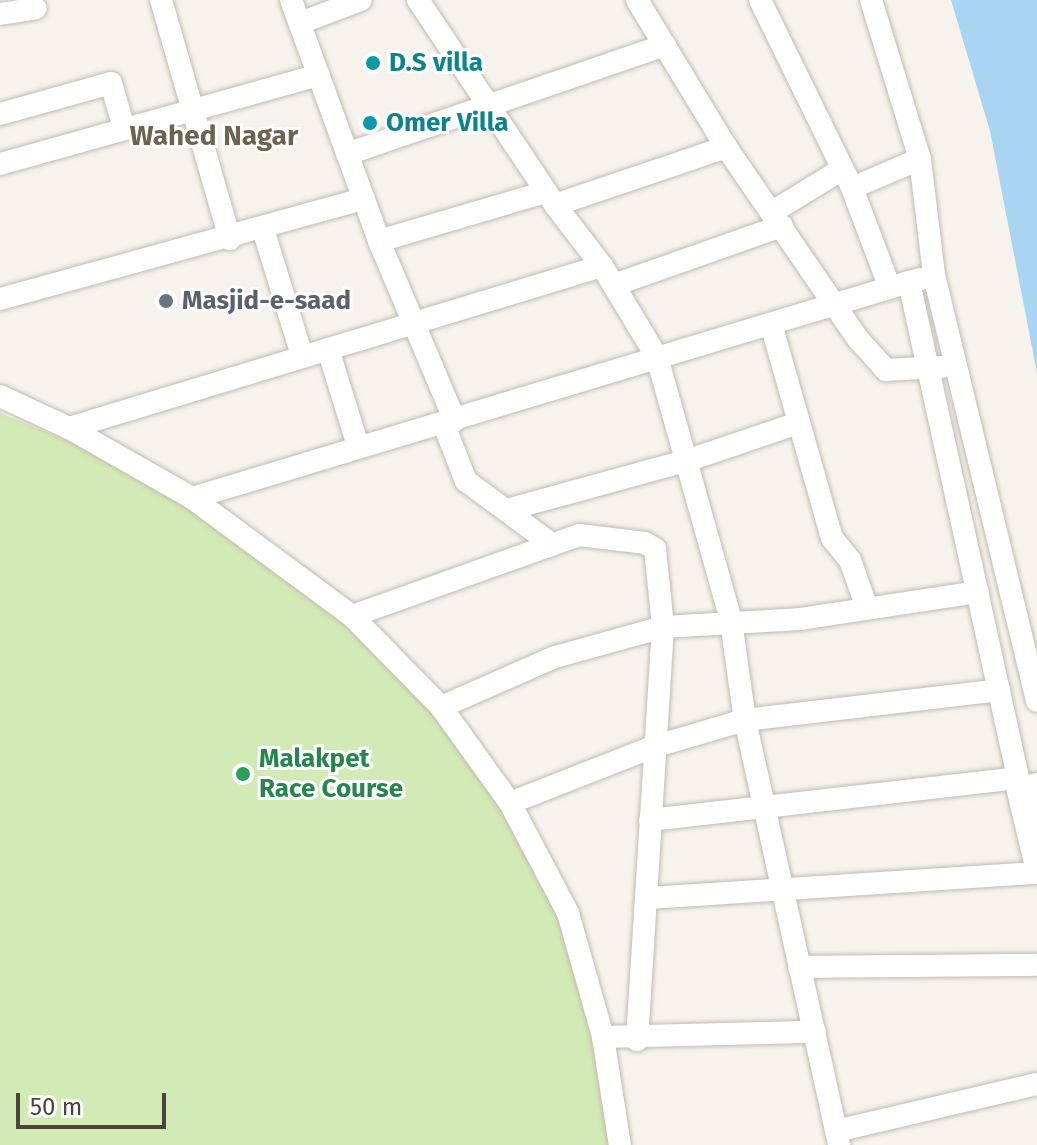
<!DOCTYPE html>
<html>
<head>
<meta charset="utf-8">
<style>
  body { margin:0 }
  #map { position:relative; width:1037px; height:1145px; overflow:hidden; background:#f6f3ec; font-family:"Fira Sans",sans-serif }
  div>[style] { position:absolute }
  .green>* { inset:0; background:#d2eab5 }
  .water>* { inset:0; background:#a9d4f2 }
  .roads { filter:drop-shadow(0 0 2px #c2bbae) drop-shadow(0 0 2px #c2bbae) }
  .minor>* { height:22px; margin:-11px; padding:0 11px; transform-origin:11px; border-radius:11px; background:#fff }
  .tertiary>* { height:28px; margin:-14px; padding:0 14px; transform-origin:14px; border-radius:14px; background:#fff }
  .dots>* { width:22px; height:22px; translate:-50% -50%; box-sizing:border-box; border:4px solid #fff; border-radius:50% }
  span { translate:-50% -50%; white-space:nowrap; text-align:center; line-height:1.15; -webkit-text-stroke:6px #fff; paint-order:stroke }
  .culture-label { font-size:26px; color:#0d838f; font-weight:700 }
  .left { translate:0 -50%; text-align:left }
  .worship-label { font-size:26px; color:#5b616d; font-weight:700 }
  .leisure-label { font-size:26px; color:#27864d; font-weight:700 }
  .neighbourhood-label { font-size:28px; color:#6e6250; font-weight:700 }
  .scale { position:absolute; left:16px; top:1093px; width:150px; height:36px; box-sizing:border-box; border:4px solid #4b4439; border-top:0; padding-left:10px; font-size:24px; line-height:28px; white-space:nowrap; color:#4b4439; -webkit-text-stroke:6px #fff; paint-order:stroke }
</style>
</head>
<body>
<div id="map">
  <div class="green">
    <div style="clip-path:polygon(0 413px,78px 445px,192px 506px,345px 623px,464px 740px,572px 939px,612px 1145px,0 1145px)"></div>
  </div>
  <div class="water">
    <div style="clip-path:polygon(951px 0,1037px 0,1037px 373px,990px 131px)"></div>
  </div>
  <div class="roads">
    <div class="minor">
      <div style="left:161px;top:0;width:249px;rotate:73.9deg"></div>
      <div style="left:291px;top:0;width:257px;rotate:69.9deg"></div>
      <div style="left:379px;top:241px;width:195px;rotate:67.1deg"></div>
      <div style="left:418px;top:0;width:247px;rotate:56.2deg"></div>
      <div style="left:555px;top:205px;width:77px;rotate:52.4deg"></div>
      <div style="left:602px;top:266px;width:106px;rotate:58.9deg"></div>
      <div style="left:657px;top:357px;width:274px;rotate:74.3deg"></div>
      <div style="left:731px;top:621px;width:100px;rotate:82deg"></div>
      <div style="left:745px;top:720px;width:435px;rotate:77.5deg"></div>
      <div style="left:637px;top:0;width:172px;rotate:58.8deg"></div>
      <div style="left:726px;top:147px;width:233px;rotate:55.5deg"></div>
      <div style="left:858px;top:339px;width:42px;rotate:47.9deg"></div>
      <div style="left:886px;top:370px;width:56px;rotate:-3.1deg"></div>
      <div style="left:760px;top:0;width:209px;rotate:63.9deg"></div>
      <div style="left:852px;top:188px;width:107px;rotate:69.2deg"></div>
      <div style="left:871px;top:0;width:166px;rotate:72.9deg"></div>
      <div style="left:920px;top:159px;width:117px;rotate:83.1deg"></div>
      <div style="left:934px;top:275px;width:438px;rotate:76.4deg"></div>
      <div style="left:0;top:14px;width:36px;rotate:-9deg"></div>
      <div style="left:300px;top:23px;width:65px;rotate:-20.7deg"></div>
      <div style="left:0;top:114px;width:115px;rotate:-15.6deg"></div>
      <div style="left:111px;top:83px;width:47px;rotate:73.9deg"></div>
      <div style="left:347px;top:154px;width:336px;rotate:-18.9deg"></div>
      <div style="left:0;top:164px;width:331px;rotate:-15.6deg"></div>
      <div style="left:852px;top:188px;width:74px;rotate:-23.1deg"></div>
      <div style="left:555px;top:205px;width:181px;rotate:-18.7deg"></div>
      <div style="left:774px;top:211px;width:79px;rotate:-31.5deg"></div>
      <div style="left:263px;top:229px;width:133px;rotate:72.9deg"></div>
      <div style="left:379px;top:241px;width:174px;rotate:-16.4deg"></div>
      <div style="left:921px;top:279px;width:12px;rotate:166deg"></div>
      <div style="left:909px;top:282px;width:521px;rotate:77.59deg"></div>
      <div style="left:614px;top:285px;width:178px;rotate:-19.4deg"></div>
      <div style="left:0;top:299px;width:377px;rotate:-15.4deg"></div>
      <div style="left:771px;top:324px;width:223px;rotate:74.1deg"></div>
      <div style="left:832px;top:538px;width:28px;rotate:51deg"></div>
      <div style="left:850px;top:560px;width:51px;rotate:70.5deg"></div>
      <div style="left:328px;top:349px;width:102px;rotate:72.8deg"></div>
      <div style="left:0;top:396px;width:76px;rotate:24.9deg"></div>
      <div style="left:69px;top:428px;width:142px;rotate:29.6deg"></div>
      <div style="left:192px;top:498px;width:199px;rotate:36.4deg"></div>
      <div style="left:352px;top:616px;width:127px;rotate:45.6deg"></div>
      <div style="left:441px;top:707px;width:118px;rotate:54.3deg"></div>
      <div style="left:510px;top:803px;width:124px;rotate:62.2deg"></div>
      <div style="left:568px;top:913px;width:129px;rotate:74.2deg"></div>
      <div style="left:603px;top:1037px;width:109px;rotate:81.1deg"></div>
      <div style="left:444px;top:425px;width:60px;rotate:68.6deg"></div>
      <div style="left:466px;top:481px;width:104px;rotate:36.4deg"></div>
      <div style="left:69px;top:428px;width:557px;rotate:-16.91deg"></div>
      <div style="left:192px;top:498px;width:749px;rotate:-16.77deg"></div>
      <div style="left:510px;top:509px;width:182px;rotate:-15.3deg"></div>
      <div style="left:686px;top:461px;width:115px;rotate:-18.7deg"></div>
      <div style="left:352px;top:616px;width:241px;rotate:-19.6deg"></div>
      <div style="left:579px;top:535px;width:66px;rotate:6.9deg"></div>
      <div style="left:645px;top:543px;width:12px;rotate:31deg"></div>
      <div style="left:655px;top:549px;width:78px;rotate:84.1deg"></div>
      <div style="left:663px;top:627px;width:414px;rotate:93.6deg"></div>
      <div style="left:441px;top:707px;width:124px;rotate:-23.7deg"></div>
      <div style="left:555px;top:657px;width:112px;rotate:-15.5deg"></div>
      <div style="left:663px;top:627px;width:137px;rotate:-3.3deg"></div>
      <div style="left:800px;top:619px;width:180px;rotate:-8.6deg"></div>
      <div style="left:510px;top:803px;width:154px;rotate:-21.4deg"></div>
      <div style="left:653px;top:747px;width:96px;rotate:-16.4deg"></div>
      <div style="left:745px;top:720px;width:256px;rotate:-6.7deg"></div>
      <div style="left:650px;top:820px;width:370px;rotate:-6.5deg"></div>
      <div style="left:648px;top:898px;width:390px;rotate:-3.7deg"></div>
      <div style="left:799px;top:967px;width:238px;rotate:-0.5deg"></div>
      <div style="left:603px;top:1037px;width:212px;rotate:-1.4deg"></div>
      <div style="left:836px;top:1131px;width:206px;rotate:-13.2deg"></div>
    </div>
    <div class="tertiary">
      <div style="left:1037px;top:787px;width:16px;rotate:166deg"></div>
      <div style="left:1021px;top:791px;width:69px;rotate:76.6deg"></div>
    </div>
  </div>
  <div class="dots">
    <div style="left:373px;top:63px;background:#0f9aa8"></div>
    <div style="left:370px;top:123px;background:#0f9aa8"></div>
    <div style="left:166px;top:301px;background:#6b7280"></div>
    <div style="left:243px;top:774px;background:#2e9e5b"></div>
  </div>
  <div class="culture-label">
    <span class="left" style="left:389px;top:63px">D.S villa</span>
    <span class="left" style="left:386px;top:123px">Omer Villa</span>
  </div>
  <div class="worship-label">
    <span class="left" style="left:182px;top:301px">Masjid-e-saad</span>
  </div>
  <div class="leisure-label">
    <span class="left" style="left:259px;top:774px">Malakpet<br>Race Course</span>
  </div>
  <div class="neighbourhood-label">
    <span style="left:214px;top:136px">Wahed Nagar</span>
  </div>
  <div class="scale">50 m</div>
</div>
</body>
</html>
